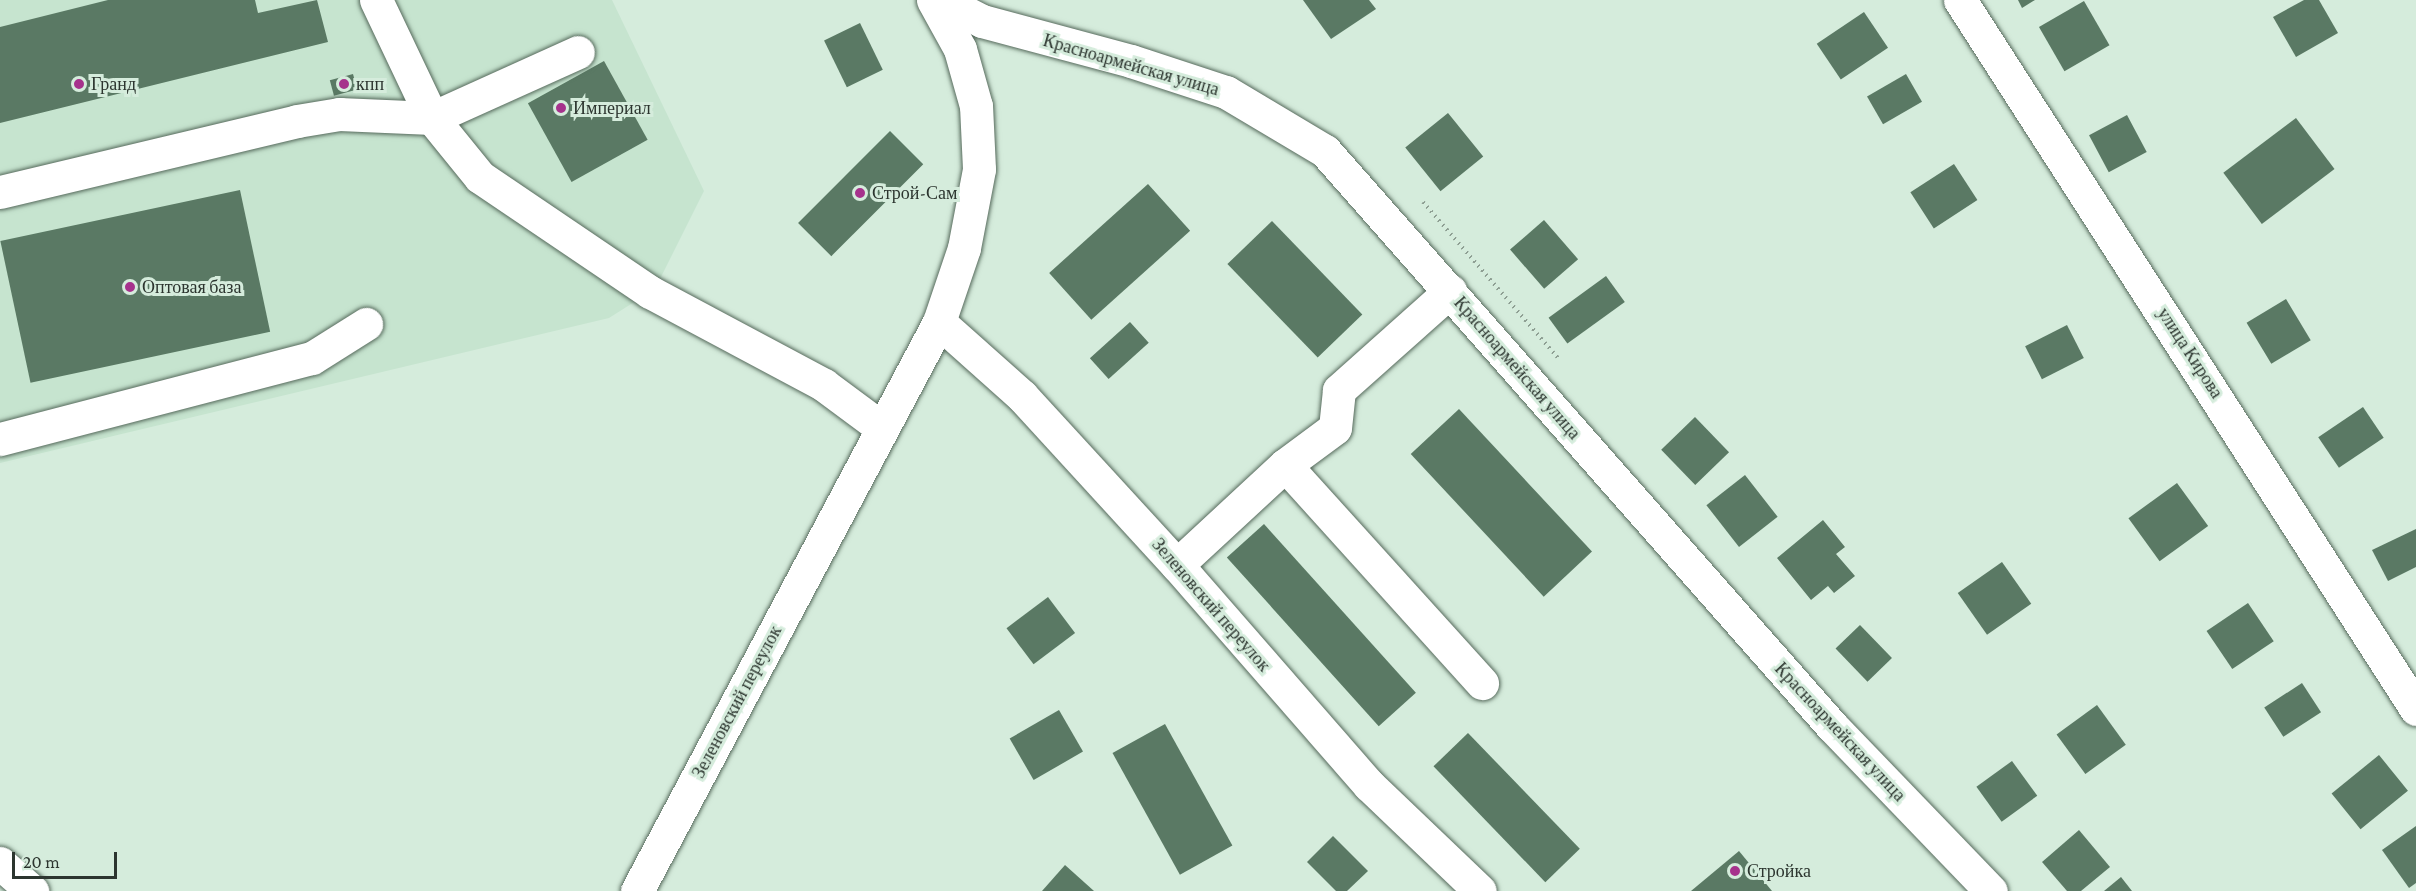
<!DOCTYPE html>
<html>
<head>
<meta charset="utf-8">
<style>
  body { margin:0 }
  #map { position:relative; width:2416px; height:891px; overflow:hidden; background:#d5ecdc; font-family:"Crimson Pro",serif }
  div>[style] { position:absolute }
  .built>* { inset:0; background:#c6e4cf }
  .building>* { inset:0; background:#5a7964; transform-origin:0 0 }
  .path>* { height:4px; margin-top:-2px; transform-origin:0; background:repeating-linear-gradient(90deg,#8e9f93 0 1.5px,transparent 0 6px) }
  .roads { filter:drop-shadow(0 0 2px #566a5c) drop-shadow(0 0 2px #566a5c) }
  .minor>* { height:33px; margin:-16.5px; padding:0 16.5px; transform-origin:16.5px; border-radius:16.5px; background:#fff }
  .dots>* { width:16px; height:16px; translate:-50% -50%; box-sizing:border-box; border:3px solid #d5ecdc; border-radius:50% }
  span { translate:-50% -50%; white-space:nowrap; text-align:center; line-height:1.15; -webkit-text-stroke:6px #d5ecdc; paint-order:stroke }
  .street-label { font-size:18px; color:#2c352f }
  .poi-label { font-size:18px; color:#2c352f }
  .left { translate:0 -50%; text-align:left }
  .scale { position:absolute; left:12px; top:852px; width:105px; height:27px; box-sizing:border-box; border:3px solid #2c352f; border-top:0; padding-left:8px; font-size:18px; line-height:21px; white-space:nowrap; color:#2c352f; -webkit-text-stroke:4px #d5ecdc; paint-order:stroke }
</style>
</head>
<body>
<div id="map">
  <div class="built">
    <div style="clip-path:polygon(0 0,612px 0,704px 191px,659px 281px,650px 292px,609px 318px,0 463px)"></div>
  </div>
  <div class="building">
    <div style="clip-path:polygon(108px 0,255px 0,258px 13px,317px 0,328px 42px,0 123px,0 27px)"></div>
    <div style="clip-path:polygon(1303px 0,1369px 0,1376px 9px,1331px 39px)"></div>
    <div style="clip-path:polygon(2018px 0,2035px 0,2022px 8px)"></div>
    <div style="clip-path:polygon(2304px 0,2319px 0,2338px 33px,2296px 57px,2273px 17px)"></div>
    <div style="left:2084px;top:1px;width:51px;height:52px;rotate:60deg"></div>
    <div style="left:1864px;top:12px;width:43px;height:57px;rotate:56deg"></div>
    <div style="left:860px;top:23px;width:52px;height:40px;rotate:64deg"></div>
    <div style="left:604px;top:61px;width:90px;height:87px;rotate:61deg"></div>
    <div style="left:353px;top:74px;width:16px;height:24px;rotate:75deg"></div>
    <div style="left:1906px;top:74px;width:32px;height:45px;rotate:60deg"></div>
    <div style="left:1448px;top:113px;width:56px;height:55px;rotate:51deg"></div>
    <div style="left:2127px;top:115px;width:42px;height:43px;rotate:62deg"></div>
    <div style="left:2296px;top:118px;width:64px;height:91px;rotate:53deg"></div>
    <div style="left:890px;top:131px;width:47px;height:130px;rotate:45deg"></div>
    <div style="left:1954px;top:164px;width:43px;height:52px;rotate:57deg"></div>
    <div style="left:1148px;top:184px;width:63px;height:133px;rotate:48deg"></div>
    <div style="left:240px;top:190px;width:145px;height:245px;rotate:78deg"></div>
    <div style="left:1544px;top:220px;width:52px;height:45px;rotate:49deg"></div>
    <div style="left:1272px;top:221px;width:130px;height:62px;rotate:46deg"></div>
    <div style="left:1606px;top:276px;width:32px;height:71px;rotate:54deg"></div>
    <div style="left:2286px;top:299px;width:48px;height:46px;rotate:59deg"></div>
    <div style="left:1130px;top:322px;width:28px;height:54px;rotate:48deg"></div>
    <div style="left:2067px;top:325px;width:37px;height:47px;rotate:63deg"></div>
    <div style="left:2363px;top:407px;width:37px;height:54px;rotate:56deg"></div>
    <div style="left:1459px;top:409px;width:195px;height:66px;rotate:47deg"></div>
    <div style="left:1695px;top:417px;width:49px;height:47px;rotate:46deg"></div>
    <div style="left:1745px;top:475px;width:53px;height:49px;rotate:52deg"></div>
    <div style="left:2177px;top:483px;width:53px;height:60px;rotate:54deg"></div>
    <div style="clip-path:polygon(1823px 520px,1845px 547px,1836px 554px,1855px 576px,1834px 593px,1828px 586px,1811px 600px,1777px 558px)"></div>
    <div style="left:1264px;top:524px;width:227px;height:50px;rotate:48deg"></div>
    <div style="clip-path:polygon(2416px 529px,2416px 567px,2388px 581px,2372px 550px)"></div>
    <div style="left:2002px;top:562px;width:51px;height:54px;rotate:55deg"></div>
    <div style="left:1048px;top:597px;width:45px;height:52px;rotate:53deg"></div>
    <div style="left:2248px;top:603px;width:46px;height:50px;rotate:56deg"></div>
    <div style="left:1860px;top:625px;width:46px;height:34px;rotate:46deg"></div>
    <div style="left:2302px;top:683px;width:35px;height:45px;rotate:57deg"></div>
    <div style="left:2097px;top:705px;width:49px;height:50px;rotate:54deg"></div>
    <div style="left:1059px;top:710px;width:48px;height:57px;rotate:60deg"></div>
    <div style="left:1165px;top:724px;width:139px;height:60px;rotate:61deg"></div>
    <div style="left:1468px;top:733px;width:161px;height:48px;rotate:46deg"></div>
    <div style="left:2379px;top:755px;width:46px;height:61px;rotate:51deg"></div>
    <div style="left:2012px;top:761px;width:43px;height:44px;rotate:54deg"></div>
    <div style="clip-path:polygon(2416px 826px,2416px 883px,2409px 888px,2382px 850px)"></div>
    <div style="clip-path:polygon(2079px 830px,2110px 867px,2081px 891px,2067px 891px,2042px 862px)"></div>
    <div style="clip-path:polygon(1333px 836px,1368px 871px,1347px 891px,1336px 891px,1307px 862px)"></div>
    <div style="clip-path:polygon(1739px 851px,1772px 891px,1691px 891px)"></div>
    <div style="clip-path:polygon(1065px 865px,1094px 891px,1042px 891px)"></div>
    <div style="clip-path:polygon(2121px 877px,2132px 891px,2104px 891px)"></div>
  </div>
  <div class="path">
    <div style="left:1423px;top:202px;width:206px;rotate:49.1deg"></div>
  </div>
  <div class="roads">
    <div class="minor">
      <div style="left:376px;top:0;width:131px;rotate:64.6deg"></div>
      <div style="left:432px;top:118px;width:76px;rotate:50.9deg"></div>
      <div style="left:480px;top:177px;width:205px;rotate:34.1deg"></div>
      <div style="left:650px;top:292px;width:197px;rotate:28.1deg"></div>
      <div style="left:824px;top:385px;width:72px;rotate:36.6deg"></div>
      <div style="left:941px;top:0;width:46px;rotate:27.1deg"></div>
      <div style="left:982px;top:21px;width:154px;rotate:15deg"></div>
      <div style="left:1131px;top:61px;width:100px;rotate:18.1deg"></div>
      <div style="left:1226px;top:92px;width:115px;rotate:30.8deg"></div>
      <div style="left:1325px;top:151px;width:767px;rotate:48.6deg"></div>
      <div style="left:1832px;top:726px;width:229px;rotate:46.1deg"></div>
      <div style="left:1960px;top:0;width:843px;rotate:57.25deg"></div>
      <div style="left:0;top:192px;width:305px;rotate:-13.4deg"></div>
      <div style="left:297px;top:121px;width:43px;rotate:-9.5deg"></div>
      <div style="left:339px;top:114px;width:93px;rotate:2.5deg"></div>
      <div style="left:432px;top:118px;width:160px;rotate:-24.3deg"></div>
      <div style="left:939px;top:322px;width:111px;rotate:41.7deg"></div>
      <div style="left:1022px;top:396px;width:229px;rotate:47.5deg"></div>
      <div style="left:1177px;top:565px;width:292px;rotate:48.9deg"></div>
      <div style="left:1369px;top:785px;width:153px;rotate:43.7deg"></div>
      <div style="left:0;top:439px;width:322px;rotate:-14.6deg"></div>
      <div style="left:312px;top:358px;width:64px;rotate:-32.2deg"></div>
      <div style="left:1285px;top:465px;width:62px;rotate:-36.5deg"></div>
      <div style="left:1335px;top:428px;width:38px;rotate:-84deg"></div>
      <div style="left:1339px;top:390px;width:149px;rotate:-41.7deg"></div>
      <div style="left:1177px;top:565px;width:147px;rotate:-42.8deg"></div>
      <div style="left:1285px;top:465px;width:294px;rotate:47.9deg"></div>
      <div style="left:0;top:863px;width:43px;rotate:41.2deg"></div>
      <div style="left:637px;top:891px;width:644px;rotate:-62.04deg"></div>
      <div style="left:939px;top:322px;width:78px;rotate:-71.3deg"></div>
      <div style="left:964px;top:248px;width:80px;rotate:-79.2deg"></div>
      <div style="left:979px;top:169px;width:63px;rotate:-92.7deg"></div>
      <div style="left:976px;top:106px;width:59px;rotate:-105.7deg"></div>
      <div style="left:960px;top:49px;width:56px;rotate:-118.9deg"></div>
    </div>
  </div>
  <div class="dots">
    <div style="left:79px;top:84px;background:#a6328c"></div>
    <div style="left:344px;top:84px;background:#a6328c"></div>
    <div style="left:561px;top:108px;background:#a6328c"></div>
    <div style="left:860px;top:193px;background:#a6328c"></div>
    <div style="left:130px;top:287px;background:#a6328c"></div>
    <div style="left:1735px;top:871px;background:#a6328c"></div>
  </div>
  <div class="street-label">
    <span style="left:1131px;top:65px;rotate:16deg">Красноармейская улица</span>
    <span style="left:2190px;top:353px;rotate:57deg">улица Кирова</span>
    <span style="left:1517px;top:368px;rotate:49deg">Красноармейская улица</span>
    <span style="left:1211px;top:605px;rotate:49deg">Зеленовский переулок</span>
    <span style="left:737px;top:702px;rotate:-62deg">Зеленовский переулок</span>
    <span style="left:1840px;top:732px;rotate:47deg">Красноармейская улица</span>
  </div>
  <div class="poi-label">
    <span class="left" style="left:91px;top:84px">Гранд</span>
    <span class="left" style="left:356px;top:84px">кпп</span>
    <span class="left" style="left:573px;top:108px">Империал</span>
    <span class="left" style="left:872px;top:193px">Строй-Сам</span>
    <span class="left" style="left:142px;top:287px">Оптовая база</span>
    <span class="left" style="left:1747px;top:871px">Стройка</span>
  </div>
  <div class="scale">20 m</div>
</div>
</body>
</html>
